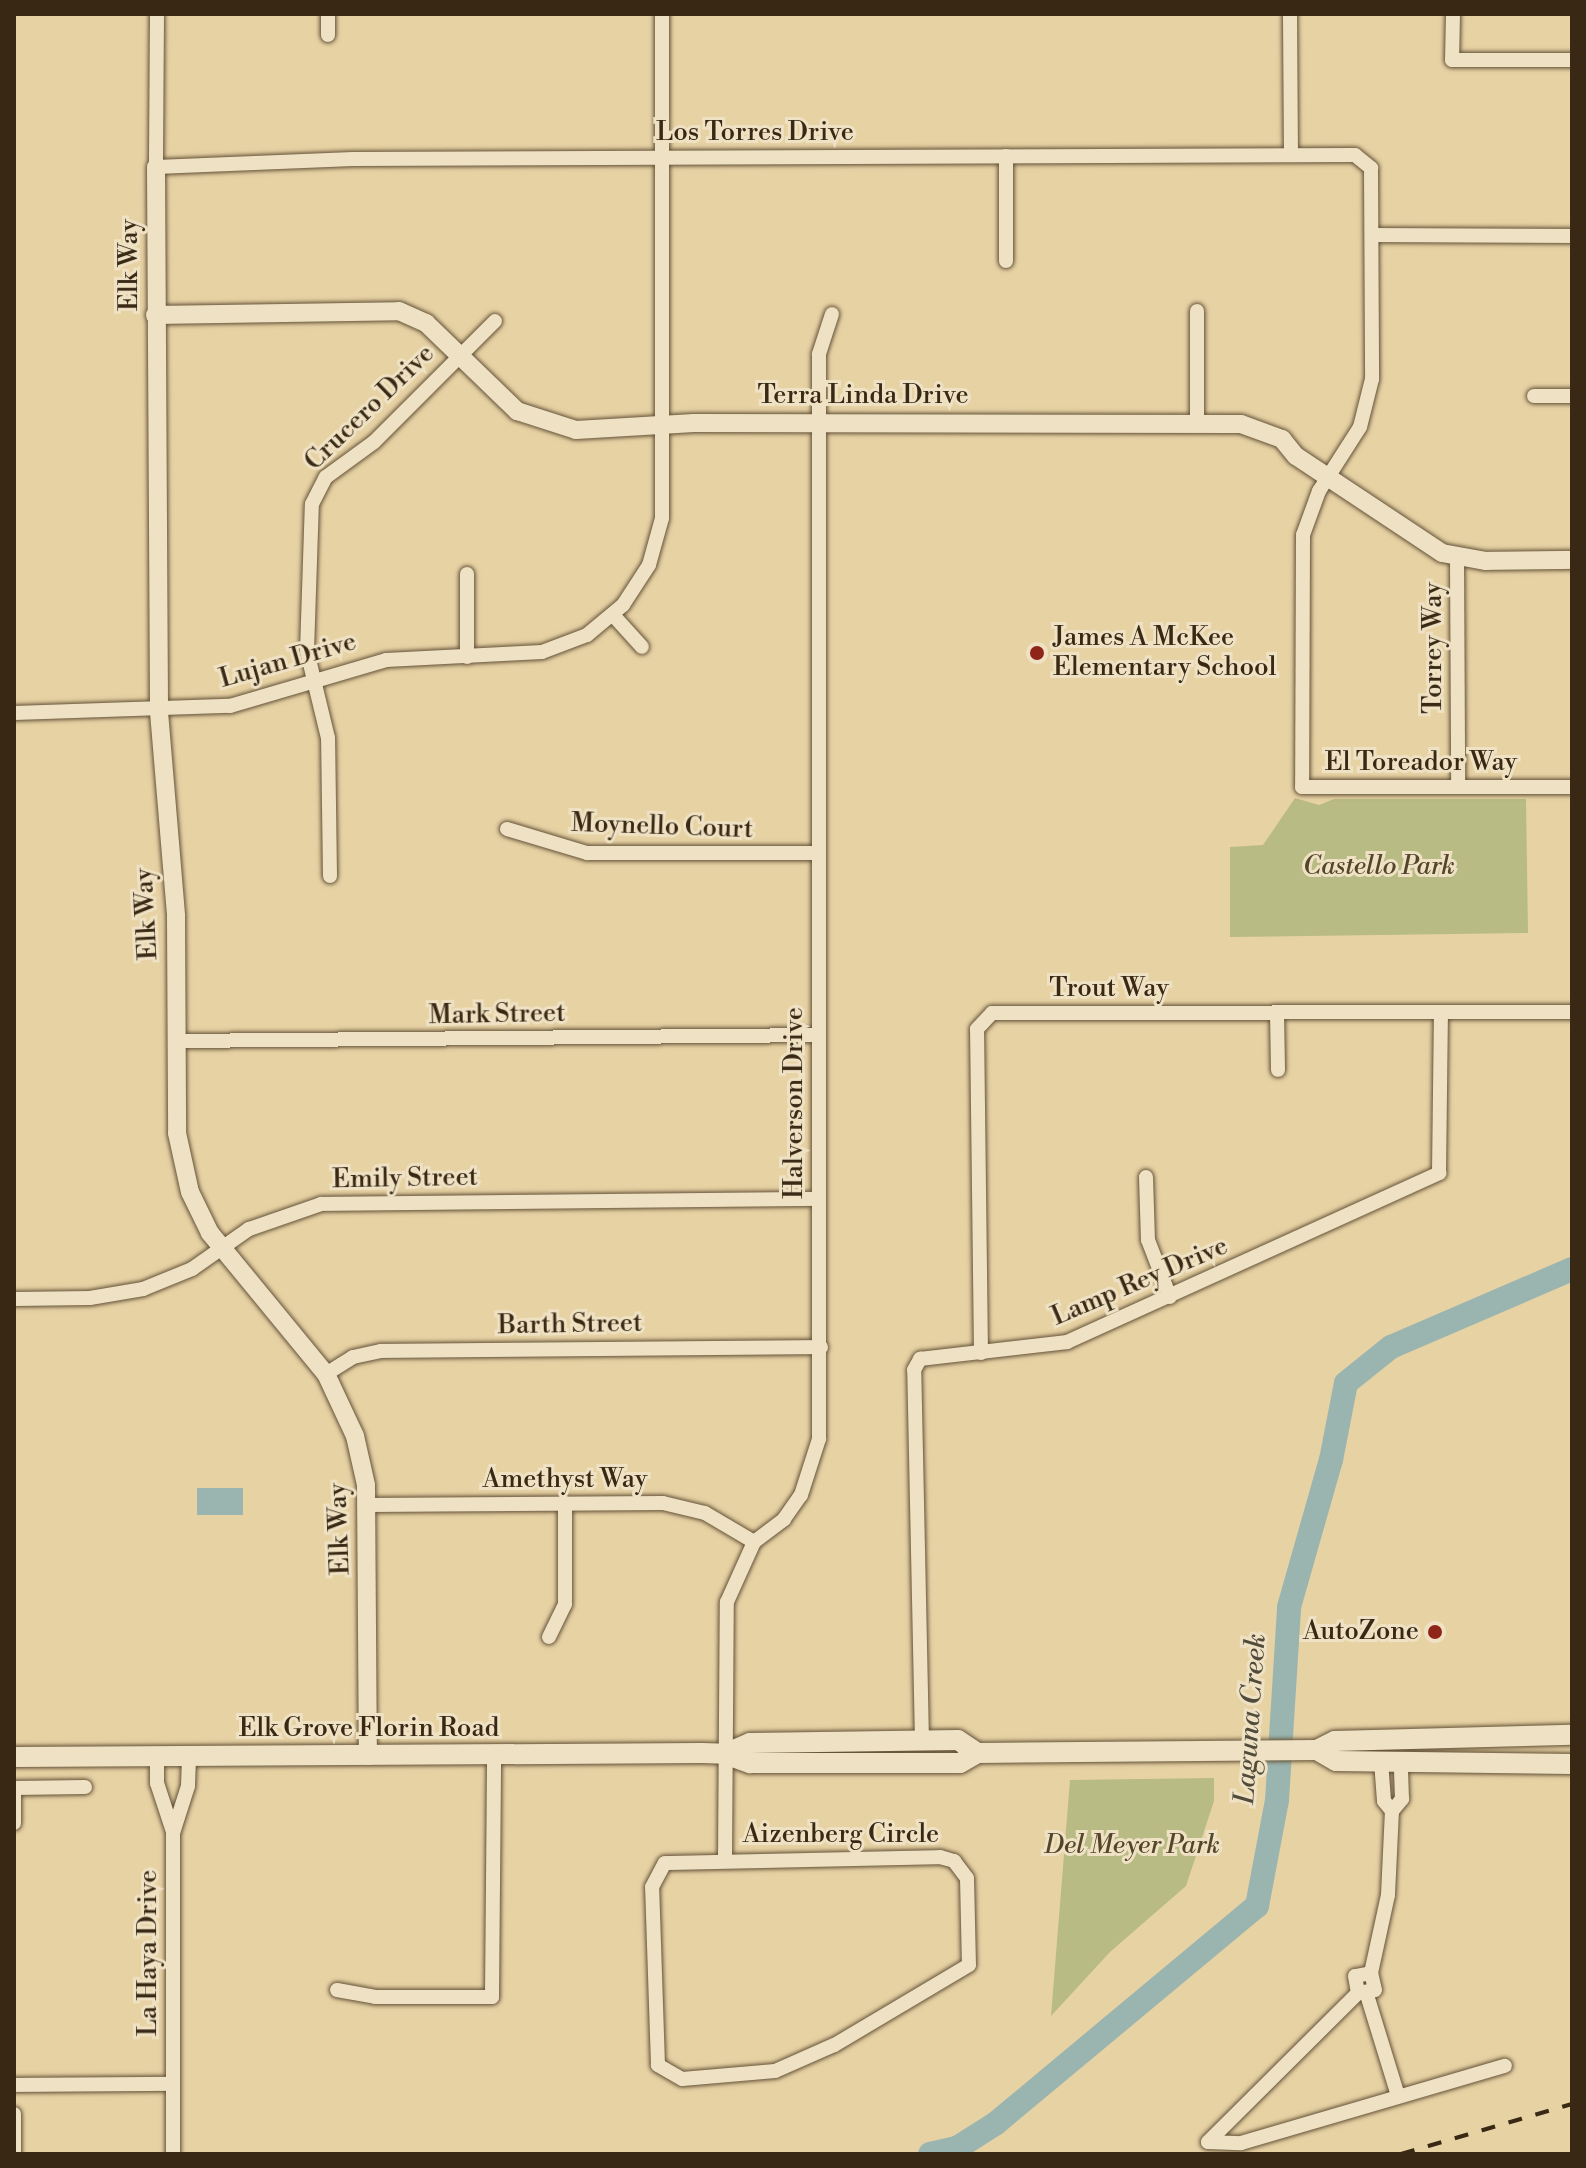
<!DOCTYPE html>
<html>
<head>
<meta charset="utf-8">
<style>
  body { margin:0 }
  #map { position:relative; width:1586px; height:2168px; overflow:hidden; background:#e7d2a4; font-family:"Libre Bodoni",serif }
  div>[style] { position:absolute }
  .green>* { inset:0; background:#b8bb84 }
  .water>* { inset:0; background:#9ab5b0; transform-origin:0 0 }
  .river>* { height:24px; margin:-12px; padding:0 12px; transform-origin:12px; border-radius:12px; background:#9ab5b0 }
  .roads { filter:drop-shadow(0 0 2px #645238) drop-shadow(0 0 2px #645238) }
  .minor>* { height:14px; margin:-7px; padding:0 7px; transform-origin:7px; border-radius:7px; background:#efe2c4 }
  .tertiary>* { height:18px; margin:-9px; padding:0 9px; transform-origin:9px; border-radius:9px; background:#efe2c4 }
  .secondary>* { height:20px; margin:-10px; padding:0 10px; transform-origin:10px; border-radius:10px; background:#efe2c4 }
  .rail>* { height:4px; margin-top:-2px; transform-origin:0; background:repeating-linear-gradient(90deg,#382814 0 14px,transparent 0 28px) }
  .dots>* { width:22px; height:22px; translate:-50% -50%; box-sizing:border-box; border:4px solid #efe2c4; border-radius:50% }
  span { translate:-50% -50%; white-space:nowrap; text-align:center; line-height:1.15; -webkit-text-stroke:6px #efe2c4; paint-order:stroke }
  .street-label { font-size:26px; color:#382814 }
  .poi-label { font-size:26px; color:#382814 }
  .left { translate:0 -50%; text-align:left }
  .right { translate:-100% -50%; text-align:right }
  .park-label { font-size:26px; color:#52452a; font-style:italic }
  .water-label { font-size:28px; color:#504b3b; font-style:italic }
  .frame { position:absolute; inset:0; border:16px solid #382814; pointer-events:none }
</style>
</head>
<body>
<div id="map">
  <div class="green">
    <div style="clip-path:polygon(1295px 798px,1319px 805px,1334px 799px,1526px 799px,1528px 933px,1230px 937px,1230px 847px,1263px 845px)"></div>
    <div style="clip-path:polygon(1214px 1778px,1214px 1801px,1186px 1886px,1110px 1952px,1051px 2016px,1070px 1780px)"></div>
  </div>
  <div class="water">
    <div style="left:197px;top:1488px;width:46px;height:27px"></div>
  </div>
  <div class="river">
    <div style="left:930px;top:2154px;width:28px;rotate:-13deg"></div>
    <div style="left:957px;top:2148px;width:45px;rotate:-32.3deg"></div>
    <div style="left:995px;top:2124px;width:341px;rotate:-39.8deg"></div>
    <div style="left:1257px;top:1906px;width:108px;rotate:-79.3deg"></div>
    <div style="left:1277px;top:1800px;width:193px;rotate:-86.4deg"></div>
    <div style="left:1289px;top:1607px;width:153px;rotate:-74.1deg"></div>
    <div style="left:1331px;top:1460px;width:78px;rotate:-79deg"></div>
    <div style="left:1346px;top:1383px;width:58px;rotate:-38.7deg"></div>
    <div style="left:1391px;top:1347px;width:197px;rotate:-23.3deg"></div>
  </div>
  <div class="roads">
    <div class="minor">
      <div style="left:157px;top:14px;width:153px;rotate:90.4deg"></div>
      <div style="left:156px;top:167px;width:197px;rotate:-2.3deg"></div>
      <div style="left:353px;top:159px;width:1002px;rotate:-0.23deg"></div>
      <div style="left:1355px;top:155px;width:21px;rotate:39deg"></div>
      <div style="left:1371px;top:168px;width:211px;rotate:89.7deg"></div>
      <div style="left:1372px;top:379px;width:49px;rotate:104deg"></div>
      <div style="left:1360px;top:427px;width:76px;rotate:122.6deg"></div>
      <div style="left:1319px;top:491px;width:47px;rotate:110deg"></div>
      <div style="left:1303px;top:535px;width:252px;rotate:90.2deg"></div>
      <div style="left:1302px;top:787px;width:270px"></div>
      <div style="left:328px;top:14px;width:21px;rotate:90deg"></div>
      <div style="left:1290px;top:14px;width:141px;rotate:89.6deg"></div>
      <div style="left:1453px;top:14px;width:46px;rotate:91.2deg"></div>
      <div style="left:1452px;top:60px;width:120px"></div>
      <div style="left:1006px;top:156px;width:105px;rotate:90deg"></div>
      <div style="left:1375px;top:235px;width:197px;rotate:0.3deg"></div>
      <div style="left:1534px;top:396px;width:38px"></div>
      <div style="left:1197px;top:422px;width:111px;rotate:-90deg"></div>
      <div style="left:1457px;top:558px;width:228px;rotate:89.7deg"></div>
      <div style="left:613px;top:615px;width:43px;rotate:47.8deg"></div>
      <div style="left:467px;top:657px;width:83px;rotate:-90deg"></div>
      <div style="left:14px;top:713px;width:216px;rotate:-1.9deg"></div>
      <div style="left:230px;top:706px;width:163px;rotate:-16.4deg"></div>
      <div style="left:386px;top:660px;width:156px;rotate:-2.9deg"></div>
      <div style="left:542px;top:652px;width:48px;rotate:-20.7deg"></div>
      <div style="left:587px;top:635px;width:47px;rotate:-39.8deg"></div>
      <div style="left:623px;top:605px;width:48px;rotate:-57deg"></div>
      <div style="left:649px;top:565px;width:49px;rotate:-74.5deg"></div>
      <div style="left:662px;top:518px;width:504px;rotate:-90deg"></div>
      <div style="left:507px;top:829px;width:84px;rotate:16.7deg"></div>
      <div style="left:587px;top:853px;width:232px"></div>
      <div style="left:330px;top:876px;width:138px;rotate:-90.8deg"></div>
      <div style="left:328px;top:738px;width:89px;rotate:-103.6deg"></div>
      <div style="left:307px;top:651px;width:147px;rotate:-88.1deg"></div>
      <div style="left:312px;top:504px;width:30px;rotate:-63deg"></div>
      <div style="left:326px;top:477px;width:59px;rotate:-36.1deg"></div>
      <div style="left:374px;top:442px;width:171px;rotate:-45deg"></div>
      <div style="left:1277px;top:1012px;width:58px;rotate:89deg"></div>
      <div style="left:176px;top:1041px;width:643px;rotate:-0.53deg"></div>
      <div style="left:1146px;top:1177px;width:63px;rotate:88.2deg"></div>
      <div style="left:1148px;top:1240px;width:61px;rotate:68.9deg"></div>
      <div style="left:14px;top:1299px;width:76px;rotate:-0.8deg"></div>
      <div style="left:90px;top:1298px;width:54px;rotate:-9.6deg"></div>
      <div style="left:143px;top:1289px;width:53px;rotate:-22.2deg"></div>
      <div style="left:192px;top:1269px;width:70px;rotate:-35.1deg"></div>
      <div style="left:249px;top:1229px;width:76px;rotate:-19.1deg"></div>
      <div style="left:321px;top:1204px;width:498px;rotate:-0.6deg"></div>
      <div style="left:981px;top:1353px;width:324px;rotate:-90.7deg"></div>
      <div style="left:977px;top:1029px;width:22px;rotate:-47deg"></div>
      <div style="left:992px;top:1013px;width:580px;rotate:-0.1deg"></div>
      <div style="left:326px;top:1374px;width:32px;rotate:-32deg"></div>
      <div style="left:353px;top:1357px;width:29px;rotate:-12deg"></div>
      <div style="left:381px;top:1351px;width:440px;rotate:-0.5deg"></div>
      <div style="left:367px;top:1505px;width:296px;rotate:-0.4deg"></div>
      <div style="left:663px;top:1503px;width:43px;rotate:13.4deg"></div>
      <div style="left:705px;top:1513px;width:57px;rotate:30.6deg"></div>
      <div style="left:549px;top:1637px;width:37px;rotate:-64deg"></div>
      <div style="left:565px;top:1604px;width:101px;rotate:-90deg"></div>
      <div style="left:922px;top:1741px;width:371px;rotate:-91.2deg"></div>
      <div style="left:914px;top:1370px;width:13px;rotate:-61deg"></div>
      <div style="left:920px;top:1359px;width:148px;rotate:-6.6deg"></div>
      <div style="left:1067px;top:1342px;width:409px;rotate:-24.4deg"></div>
      <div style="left:1439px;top:1173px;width:161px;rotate:-89.3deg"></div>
      <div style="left:157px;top:1756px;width:27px;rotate:90deg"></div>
      <div style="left:157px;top:1783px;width:52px;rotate:71.9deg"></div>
      <div style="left:1381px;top:1761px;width:40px;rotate:85.7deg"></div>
      <div style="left:1384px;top:1801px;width:13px;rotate:51deg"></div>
      <div style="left:14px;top:1788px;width:71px;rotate:-0.8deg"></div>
      <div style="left:14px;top:1823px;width:35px;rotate:-90deg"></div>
      <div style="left:940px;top:1857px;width:15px;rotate:16deg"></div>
      <div style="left:954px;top:1861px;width:21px;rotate:53deg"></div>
      <div style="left:967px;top:1878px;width:87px;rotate:88.7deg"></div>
      <div style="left:969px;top:1965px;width:157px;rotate:149.3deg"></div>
      <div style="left:834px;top:2045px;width:64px;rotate:156.2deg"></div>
      <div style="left:775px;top:2071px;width:93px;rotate:175.1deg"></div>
      <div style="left:682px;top:2079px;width:28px;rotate:-150deg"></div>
      <div style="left:658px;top:2065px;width:178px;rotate:-91.9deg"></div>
      <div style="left:652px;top:1887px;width:27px;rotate:-62deg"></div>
      <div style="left:665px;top:1863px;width:275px;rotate:-1.2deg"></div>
      <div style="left:725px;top:1859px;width:257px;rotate:-89.6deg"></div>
      <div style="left:727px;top:1602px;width:66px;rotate:-65.8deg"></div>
      <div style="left:754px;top:1542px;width:38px;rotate:-37deg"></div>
      <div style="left:784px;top:1519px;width:29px;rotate:-55deg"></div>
      <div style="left:801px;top:1495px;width:59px;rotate:-72.2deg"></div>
      <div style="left:819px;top:1439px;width:1085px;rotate:-90deg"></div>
      <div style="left:819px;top:354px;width:42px;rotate:-72deg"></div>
      <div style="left:1371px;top:1973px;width:80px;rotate:-77.7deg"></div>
      <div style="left:1388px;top:1895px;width:84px;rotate:-87.3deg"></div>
      <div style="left:1392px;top:1811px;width:16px;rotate:-50deg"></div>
      <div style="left:1402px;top:1799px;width:38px;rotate:-92deg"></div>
      <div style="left:337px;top:1990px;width:39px;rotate:10deg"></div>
      <div style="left:375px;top:1997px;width:117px"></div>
      <div style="left:492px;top:1997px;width:243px;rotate:-89.5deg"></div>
      <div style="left:1367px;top:1995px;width:106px;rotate:72.9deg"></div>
      <div style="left:14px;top:2085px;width:159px;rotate:-0.4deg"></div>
      <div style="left:14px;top:2114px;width:40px;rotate:90deg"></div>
      <div style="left:1208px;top:2142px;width:33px;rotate:2deg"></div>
      <div style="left:1241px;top:2143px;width:275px;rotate:-16.3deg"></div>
      <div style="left:1208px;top:2142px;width:211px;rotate:-44.8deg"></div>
      <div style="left:1358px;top:1993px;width:17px;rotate:-10deg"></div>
      <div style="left:1375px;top:1990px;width:17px;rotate:-103deg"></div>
      <div style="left:1371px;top:1973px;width:16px;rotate:169deg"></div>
      <div style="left:1355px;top:1976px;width:17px;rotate:80deg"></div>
      <div style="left:173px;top:2154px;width:321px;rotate:-90deg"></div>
      <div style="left:173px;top:1833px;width:49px;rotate:-72.3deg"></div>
      <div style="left:188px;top:1786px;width:31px;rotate:-88deg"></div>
    </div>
    <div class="tertiary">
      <div style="left:156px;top:167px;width:545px;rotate:89.68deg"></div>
      <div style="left:159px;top:712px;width:205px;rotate:85.2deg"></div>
      <div style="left:176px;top:916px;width:217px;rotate:89.7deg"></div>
      <div style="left:177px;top:1133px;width:60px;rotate:77.6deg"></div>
      <div style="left:190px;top:1192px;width:46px;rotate:64deg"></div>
      <div style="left:210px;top:1233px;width:183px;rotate:50.6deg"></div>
      <div style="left:326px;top:1374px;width:68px;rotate:64.9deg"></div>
      <div style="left:355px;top:1436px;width:50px;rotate:77.3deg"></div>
      <div style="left:366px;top:1485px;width:271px;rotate:89.6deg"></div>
      <div style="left:155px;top:315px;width:244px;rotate:-0.9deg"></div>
      <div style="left:399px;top:311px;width:30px;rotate:24deg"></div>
      <div style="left:426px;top:323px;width:127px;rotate:44deg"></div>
      <div style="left:517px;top:411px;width:62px;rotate:17.9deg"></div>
      <div style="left:576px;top:430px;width:118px;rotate:-3.4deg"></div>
      <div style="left:694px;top:423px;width:547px;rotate:0.1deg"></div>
      <div style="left:1241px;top:424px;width:44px;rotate:20.1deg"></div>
      <div style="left:1282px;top:439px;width:22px;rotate:51deg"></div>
      <div style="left:1296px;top:456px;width:175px;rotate:33.6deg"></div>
      <div style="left:1442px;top:553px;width:45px;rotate:10.3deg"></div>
      <div style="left:1486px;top:561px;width:86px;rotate:-0.7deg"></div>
    </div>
    <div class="secondary">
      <div style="left:1317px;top:1750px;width:22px;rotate:30deg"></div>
      <div style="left:1336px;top:1761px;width:236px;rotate:0.7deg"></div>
      <div style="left:725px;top:1754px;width:27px;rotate:-24deg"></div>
      <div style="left:750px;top:1743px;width:208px;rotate:-0.8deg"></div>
      <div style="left:958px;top:1740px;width:23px;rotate:34deg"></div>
      <div style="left:14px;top:1757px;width:688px;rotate:-0.33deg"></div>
      <div style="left:702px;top:1753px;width:23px;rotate:2deg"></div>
      <div style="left:725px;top:1754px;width:27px;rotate:20deg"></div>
      <div style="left:750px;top:1763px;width:210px"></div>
      <div style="left:960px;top:1763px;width:20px;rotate:-30deg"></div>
      <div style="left:977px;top:1753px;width:340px;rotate:-0.5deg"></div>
      <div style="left:1317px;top:1750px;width:20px;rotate:-27deg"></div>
      <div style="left:1335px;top:1741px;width:237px;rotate:-1.5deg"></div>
    </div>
  </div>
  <div class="rail">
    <div style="left:1401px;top:2154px;width:178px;rotate:-16.3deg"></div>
  </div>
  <div class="dots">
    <div style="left:1037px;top:653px;background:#8f2418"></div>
    <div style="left:1435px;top:1632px;background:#8f2418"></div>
  </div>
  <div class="street-label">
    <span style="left:755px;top:133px">Los Torres Drive</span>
    <span style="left:130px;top:265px;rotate:-90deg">Elk Way</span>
    <span style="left:863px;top:396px">Terra Linda Drive</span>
    <span style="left:370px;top:408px;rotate:-44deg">Crucero Drive</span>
    <span style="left:1434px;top:648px;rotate:-90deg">Torrey Way</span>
    <span style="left:288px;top:661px;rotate:-16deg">Lujan Drive</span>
    <span style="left:1421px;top:763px">El Toreador Way</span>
    <span style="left:662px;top:827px;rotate:2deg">Moynello Court</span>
    <span style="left:147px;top:914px;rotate:-93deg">Elk Way</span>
    <span style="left:1109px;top:989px">Trout Way</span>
    <span style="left:497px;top:1015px;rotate:-1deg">Mark Street</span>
    <span style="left:795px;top:1103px;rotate:-90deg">Halverson Drive</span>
    <span style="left:405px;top:1179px;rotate:-1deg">Emily Street</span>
    <span style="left:1140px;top:1282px;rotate:-23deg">Lamp Rey Drive</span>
    <span style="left:570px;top:1325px;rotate:-1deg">Barth Street</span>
    <span style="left:565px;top:1480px">Amethyst Way</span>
    <span style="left:340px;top:1529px;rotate:-92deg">Elk Way</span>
    <span style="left:369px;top:1729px">Elk Grove Florin Road</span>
    <span style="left:841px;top:1835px">Aizenberg Circle</span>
    <span style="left:149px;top:1953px;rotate:-90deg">La Haya Drive</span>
  </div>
  <div class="poi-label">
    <span class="left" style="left:1053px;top:653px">James A McKee<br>Elementary School</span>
    <span class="right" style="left:1419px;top:1632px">AutoZone</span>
  </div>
  <div class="park-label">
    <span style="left:1379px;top:867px">Castello Park</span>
    <span style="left:1132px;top:1846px">Del Meyer Park</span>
  </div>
  <div class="water-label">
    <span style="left:1251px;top:1719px;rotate:-86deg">Laguna Creek</span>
  </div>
  <div class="frame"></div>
</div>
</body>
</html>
